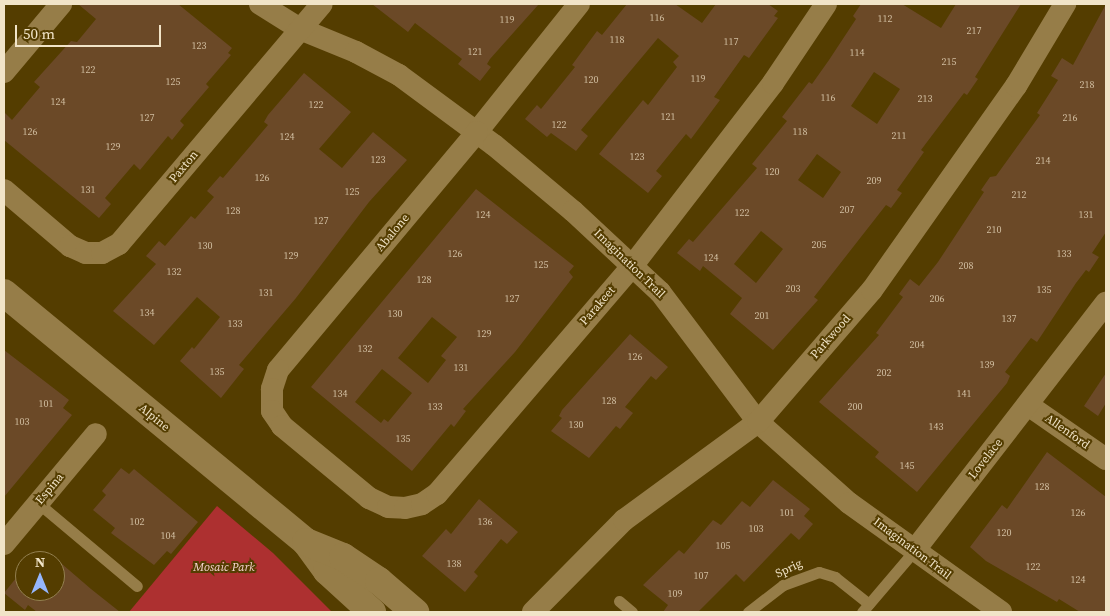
<!DOCTYPE html>
<html>
<head>
<meta charset="utf-8">
<style>
  body { margin:0 }
  #map { position:relative; width:1110px; height:616px; overflow:hidden; background:#543d00; font-family:"Source Serif 4",serif }
  div>[style] { position:absolute }
  .green>* { inset:0; background:#ad3030 }
  .building>* { inset:0; background:#6b4927 }
  .service>* { height:11px; margin:-5.5px; padding:0 5.5px; transform-origin:5.5px; border-radius:5.5px; background:#967d48 }
  .minor>* { height:22px; margin:-11px; padding:0 11px; transform-origin:11px; border-radius:11px; background:#967d48 }
  .tertiary>* { height:28px; margin:-14px; padding:0 14px; transform-origin:14px; border-radius:14px; background:#967d48 }
  span { translate:-50% -50%; white-space:nowrap; text-align:center; line-height:1.15; -webkit-text-stroke:4px #543d00; paint-order:stroke }
  .number-label { font-size:10px; color:#d0bda0 }
  .number-label span { -webkit-text-stroke-width:0 }
  .street-label { font-size:12px; color:#f1e4c8 }
  .park-label { font-size:12px; color:#f6d3d0; font-style:italic }
  .frame { position:absolute; inset:0; border:5px solid #f1e4c8; pointer-events:none }
  .north { position:absolute; left:15px; top:551px; width:50px; height:50px; box-sizing:border-box; background:#543d00; border:1px solid #938050; border-radius:50%; rotate:0deg; font-size:14px; font-weight:700; line-height:20px; text-align:center; color:#f1e4c8 }
  .north::after { content:''; display:block; margin:auto; width:18px; height:22px; background:#95b6fd; clip-path:polygon(50% 0,100% 100%,50% 72%,0 100%) }
  .scale { position:absolute; left:15px; top:25px; width:146px; height:22px; box-sizing:border-box; border:2px solid #f1e4c8; border-top:0; padding-left:6px; font-size:15px; line-height:18px; white-space:nowrap; color:#f1e4c8; -webkit-text-stroke:4px #543d00; paint-order:stroke }
</style>
</head>
<body>
<div id="map">
  <div class="green">
    <div style="clip-path:polygon(217px 506px,273px 553px,332px 612px,129px 612px)"></div>
  </div>
  <div class="building">
    <div style="clip-path:polygon(78px 4px,178px 4px,232px 48px,228px 53px,231px 55px,206px 84px,209px 87px,180px 121px,184px 125px,172px 140px,168px 136px,140px 170px,134px 164px,105px 198px,111px 204px,99px 218px,4px 140px,4px 112px,12px 120px,40px 87px,34px 82px,71px 41px,77px 42px,96px 19px)"></div>
    <div style="clip-path:polygon(372px 4px,539px 4px,490px 59px,487px 64px,491px 67px,480px 81px,458px 64px,462px 59px,415px 23px,408px 32px)"></div>
    <div style="clip-path:polygon(627px 4px,675px 4px,702px 23px,716px 4px,768px 4px,778px 11px,774px 16px,778px 18px,749px 58px,744px 55px,714px 97px,720px 100px,691px 139px,686px 134px,656px 171px,662px 176px,648px 193px,599px 154px,643px 100px,648px 105px,677px 67px,673px 62px,679px 56px,658px 38px,581px 130px,588px 136px,576px 151px,551px 133px,547px 137px,525px 119px,537px 105px,541px 109px,575px 67px,572px 65px,597px 31px,602px 35px)"></div>
    <div style="clip-path:polygon(evenodd,861px 4px,902px 4px,941px 28px,956px 4px,1021px 4px,975px 77px,978px 79px,967px 95px,964px 93px,921px 150px,924px 152px,897px 190px,902px 193px,891px 208px,886px 205px,814px 297px,818px 300px,773px 350px,730px 314px,742px 298px,703px 266px,700px 271px,677px 253px,689px 239px,693px 242px,757px 168px,752px 164px,787px 121px,782px 117px,809px 82px,812px 84px,829px 60px,856px 19px,853px 16px,861px 4px,874px 72px,900px 89px,877px 124px,851px 106px,874px 72px,861px 4px,817px 154px,841px 172px,823px 198px,798px 180px,817px 154px,861px 4px,761px 231px,783px 249px,756px 283px,734px 264px,761px 231px)"></div>
    <div style="clip-path:polygon(1106px 4px,1106px 232px,1092px 253px,1099px 257px,1089px 272px,1086px 270px,1076px 283px,1037px 342px,1031px 338px,1005px 372px,1010px 376px,1007px 383px,917px 492px,875px 457px,879px 452px,819px 402px,879px 335px,876px 333px,903px 297px,899px 294px,910px 279px,919px 286px,938px 262px,984px 192px,981px 190px,990px 177px,996px 176px,1040px 115px,1037px 113px,1058px 80px,1051px 76px,1062px 58px,1073px 65px)"></div>
    <div style="clip-path:polygon(304px 73px,351px 112px,319px 149px,342px 168px,373px 132px,407px 160px,369px 202px,296px 298px,239px 365px,244px 369px,221px 398px,180px 361px,192px 347px,194px 349px,220px 317px,197px 297px,154px 345px,113px 311px,156px 264px,146px 256px,159px 241px,165px 246px,191px 216px,195px 219px,214px 197px,207px 191px,220px 176px,223px 178px,268px 125px,264px 122px,268px 115px)"></div>
    <div style="clip-path:polygon(evenodd,476px 189px,574px 266px,569px 272px,573px 277px,515px 352px,463px 409px,466px 411px,454px 427px,451px 424px,412px 471px,311px 387px,476px 189px,432px 317px,457px 337px,441px 356px,446px 360px,428px 383px,398px 358px,432px 317px,476px 189px,382px 369px,412px 393px,388px 422px,384px 419px,381px 423px,355px 402px,382px 369px)"></div>
    <div style="clip-path:polygon(630px 334px,668px 367px,656px 380px,651px 376px,625px 407px,633px 413px,620px 429px,616px 426px,589px 458px,551px 431px,562px 418px,559px 416px,562px 410px)"></div>
    <div style="clip-path:polygon(4px 350px,69px 400px,63px 408px,72px 415px,4px 497px)"></div>
    <div style="clip-path:polygon(1106px 373px,1106px 403px,1098px 416px,1084px 406px)"></div>
    <div style="clip-path:polygon(1047px 452px,1106px 497px,1106px 612px,1080px 612px,1059px 599px,1057px 602px,986px 561px,970px 547px,1002px 505px,1007px 509px)"></div>
    <div style="clip-path:polygon(121px 468px,129px 474px,134px 469px,198px 522px,171px 554px,167px 551px,154px 565px,111px 533px,115px 528px,93px 510px,106px 495px,102px 491px)"></div>
    <div style="clip-path:polygon(773px 480px,810px 509px,804px 516px,813px 524px,799px 540px,791px 533px,744px 582px,736px 574px,698px 612px,663px 612px,668px 605px,643px 585px,679px 550px,684px 554px,713px 520px,721px 525px,742px 501px,750px 507px)"></div>
    <div style="clip-path:polygon(479px 499px,518px 532px,507px 544px,501px 539px,474px 572px,478px 576px,465px 592px,422px 556px,446px 529px,451px 534px)"></div>
    <div style="clip-path:polygon(55px 558px,91px 589px,120px 612px,37px 612px,28px 605px,25px 610px,4px 593px,25px 567px,25px 591px,55px 591px)"></div>
  </div>
  <div class="service">
    <div style="left:38px;top:503px;width:129px;rotate:40deg"></div>
    <div style="left:619px;top:601px;width:17px;rotate:40deg"></div>
    <div style="left:748px;top:612px;width:44px;rotate:-37.6deg"></div>
    <div style="left:783px;top:585px;width:38px;rotate:-20deg"></div>
    <div style="left:819px;top:572px;width:17px;rotate:17deg"></div>
    <div style="left:835px;top:577px;width:43px;rotate:38.5deg"></div>
    <div style="left:862px;top:612px;width:80px;rotate:-49.6deg"></div>
  </div>
  <div class="minor">
    <div style="left:260px;top:4px;width:47px;rotate:32deg"></div>
    <div style="left:300px;top:29px;width:61px;rotate:22.3deg"></div>
    <div style="left:356px;top:52px;width:49px;rotate:28.1deg"></div>
    <div style="left:399px;top:75px;width:118px;rotate:36.4deg"></div>
    <div style="left:494px;top:145px;width:103px;rotate:39.9deg"></div>
    <div style="left:573px;top:211px;width:119px;rotate:43deg"></div>
    <div style="left:660px;top:292px;width:163px;rotate:53deg"></div>
    <div style="left:758px;top:422px;width:122px;rotate:41.7deg"></div>
    <div style="left:849px;top:503px;width:187px;rotate:35.6deg"></div>
    <div style="left:579px;top:4px;width:164px;rotate:128.6deg"></div>
    <div style="left:477px;top:132px;width:310px;rotate:129.9deg"></div>
    <div style="left:278px;top:370px;width:20px;rotate:108deg"></div>
    <div style="left:272px;top:389px;width:22px;rotate:90deg"></div>
    <div style="left:272px;top:411px;width:18px;rotate:56deg"></div>
    <div style="left:282px;top:426px;width:113px;rotate:39.6deg"></div>
    <div style="left:369px;top:498px;width:21px;rotate:25deg"></div>
    <div style="left:388px;top:507px;width:17px;rotate:3deg"></div>
    <div style="left:405px;top:508px;width:17px;rotate:-13deg"></div>
    <div style="left:422px;top:504px;width:18px;rotate:-34deg"></div>
    <div style="left:437px;top:494px;width:301px;rotate:-49.4deg"></div>
    <div style="left:633px;top:265px;width:230px;rotate:-52.4deg"></div>
    <div style="left:773px;top:83px;width:95px;rotate:-56.1deg"></div>
    <div style="left:4px;top:72px;width:89px;rotate:-50deg"></div>
    <div style="left:4px;top:190px;width:87px;rotate:40.3deg"></div>
    <div style="left:70px;top:246px;width:17px;rotate:24deg"></div>
    <div style="left:86px;top:253px;width:16px"></div>
    <div style="left:102px;top:253px;width:19px;rotate:-28deg"></div>
    <div style="left:119px;top:244px;width:314px;rotate:-49.8deg"></div>
    <div style="left:1028px;top:405px;width:95px;rotate:34.7deg"></div>
    <div style="left:4px;top:544px;width:143px;rotate:-50.1deg"></div>
    <div style="left:914px;top:551px;width:314px;rotate:-52.3deg"></div>
    <div style="left:533px;top:612px;width:129px;rotate:-45.3deg"></div>
    <div style="left:624px;top:520px;width:166px;rotate:-36.2deg"></div>
    <div style="left:758px;top:422px;width:174px;rotate:-49.2deg"></div>
    <div style="left:872px;top:290px;width:250px;rotate:-54.8deg"></div>
    <div style="left:1016px;top:86px;width:96px;rotate:-59.1deg"></div>
  </div>
  <div class="tertiary">
    <div style="left:4px;top:293px;width:391px;rotate:39.5deg"></div>
    <div style="left:306px;top:542px;width:36px;rotate:54deg"></div>
    <div style="left:327px;top:571px;width:61px;rotate:42.3deg"></div>
    <div style="left:306px;top:542px;width:40px;rotate:22deg"></div>
    <div style="left:343px;top:557px;width:43px;rotate:33.7deg"></div>
    <div style="left:379px;top:581px;width:48px;rotate:40.7deg"></div>
  </div>
  <div class="number-label">
    <span style="left:657px;top:18px">116</span>
    <span style="left:885px;top:19px">112</span>
    <span style="left:507px;top:20px">119</span>
    <span style="left:974px;top:31px">217</span>
    <span style="left:617px;top:40px">118</span>
    <span style="left:731px;top:42px">117</span>
    <span style="left:199px;top:46px">123</span>
    <span style="left:475px;top:52px">121</span>
    <span style="left:857px;top:53px">114</span>
    <span style="left:949px;top:62px">215</span>
    <span style="left:88px;top:70px">122</span>
    <span style="left:698px;top:79px">119</span>
    <span style="left:591px;top:80px">120</span>
    <span style="left:173px;top:82px">125</span>
    <span style="left:1087px;top:85px">218</span>
    <span style="left:828px;top:98px">116</span>
    <span style="left:925px;top:99px">213</span>
    <span style="left:58px;top:102px">124</span>
    <span style="left:316px;top:105px">122</span>
    <span style="left:668px;top:117px">121</span>
    <span style="left:147px;top:118px">127</span>
    <span style="left:1070px;top:118px">216</span>
    <span style="left:559px;top:125px">122</span>
    <span style="left:30px;top:132px">126</span>
    <span style="left:800px;top:132px">118</span>
    <span style="left:899px;top:136px">211</span>
    <span style="left:287px;top:137px">124</span>
    <span style="left:113px;top:147px">129</span>
    <span style="left:637px;top:157px">123</span>
    <span style="left:378px;top:160px">123</span>
    <span style="left:1043px;top:161px">214</span>
    <span style="left:772px;top:172px">120</span>
    <span style="left:262px;top:178px">126</span>
    <span style="left:874px;top:181px">209</span>
    <span style="left:88px;top:190px">131</span>
    <span style="left:352px;top:192px">125</span>
    <span style="left:1019px;top:195px">212</span>
    <span style="left:847px;top:210px">207</span>
    <span style="left:233px;top:211px">128</span>
    <span style="left:742px;top:213px">122</span>
    <span style="left:483px;top:215px">124</span>
    <span style="left:1086px;top:215px">131</span>
    <span style="left:321px;top:221px">127</span>
    <span style="left:994px;top:230px">210</span>
    <span style="left:819px;top:245px">205</span>
    <span style="left:205px;top:246px">130</span>
    <span style="left:455px;top:254px">126</span>
    <span style="left:1064px;top:254px">133</span>
    <span style="left:291px;top:256px">129</span>
    <span style="left:711px;top:258px">124</span>
    <span style="left:541px;top:265px">125</span>
    <span style="left:966px;top:266px">208</span>
    <span style="left:174px;top:272px">132</span>
    <span style="left:424px;top:280px">128</span>
    <span style="left:793px;top:289px">203</span>
    <span style="left:1044px;top:290px">135</span>
    <span style="left:266px;top:293px">131</span>
    <span style="left:512px;top:299px">127</span>
    <span style="left:937px;top:299px">206</span>
    <span style="left:147px;top:313px">134</span>
    <span style="left:395px;top:314px">130</span>
    <span style="left:762px;top:316px">201</span>
    <span style="left:1009px;top:319px">137</span>
    <span style="left:235px;top:324px">133</span>
    <span style="left:484px;top:334px">129</span>
    <span style="left:917px;top:345px">204</span>
    <span style="left:365px;top:349px">132</span>
    <span style="left:635px;top:357px">126</span>
    <span style="left:987px;top:365px">139</span>
    <span style="left:461px;top:368px">131</span>
    <span style="left:217px;top:372px">135</span>
    <span style="left:884px;top:373px">202</span>
    <span style="left:340px;top:394px">134</span>
    <span style="left:964px;top:394px">141</span>
    <span style="left:609px;top:401px">128</span>
    <span style="left:46px;top:404px">101</span>
    <span style="left:435px;top:407px">133</span>
    <span style="left:855px;top:407px">200</span>
    <span style="left:22px;top:422px">103</span>
    <span style="left:576px;top:425px">130</span>
    <span style="left:936px;top:427px">143</span>
    <span style="left:403px;top:439px">135</span>
    <span style="left:907px;top:466px">145</span>
    <span style="left:1042px;top:487px">128</span>
    <span style="left:787px;top:513px">101</span>
    <span style="left:1078px;top:513px">126</span>
    <span style="left:137px;top:522px">102</span>
    <span style="left:485px;top:522px">136</span>
    <span style="left:756px;top:529px">103</span>
    <span style="left:1004px;top:533px">120</span>
    <span style="left:168px;top:536px">104</span>
    <span style="left:723px;top:546px">105</span>
    <span style="left:454px;top:564px">138</span>
    <span style="left:1033px;top:567px">122</span>
    <span style="left:701px;top:576px">107</span>
    <span style="left:1078px;top:580px">124</span>
    <span style="left:675px;top:594px">109</span>
  </div>
  <div class="street-label">
    <span style="left:184px;top:167px;rotate:-50deg">Paxton</span>
    <span style="left:393px;top:233px;rotate:-50deg">Abalone</span>
    <span style="left:629px;top:264px;rotate:44deg">Imagination Trail</span>
    <span style="left:598px;top:306px;rotate:-49deg">Parakeet</span>
    <span style="left:831px;top:337px;rotate:-49deg">Parkwood</span>
    <span style="left:154px;top:418px;rotate:39deg">Alpine</span>
    <span style="left:1067px;top:432px;rotate:35deg">Allenford</span>
    <span style="left:986px;top:459px;rotate:-52deg">Lovelace</span>
    <span style="left:50px;top:489px;rotate:-50deg">Espina</span>
    <span style="left:912px;top:549px;rotate:37deg">Imagination Trail</span>
    <span style="left:789px;top:569px;rotate:-25deg">Sprig</span>
  </div>
  <div class="park-label">
    <span style="left:224px;top:568px">Mosaic Park</span>
  </div>
  <div class="frame"></div>
  <div class="north">N</div>
  <div class="scale">50 m</div>
</div>
</body>
</html>
